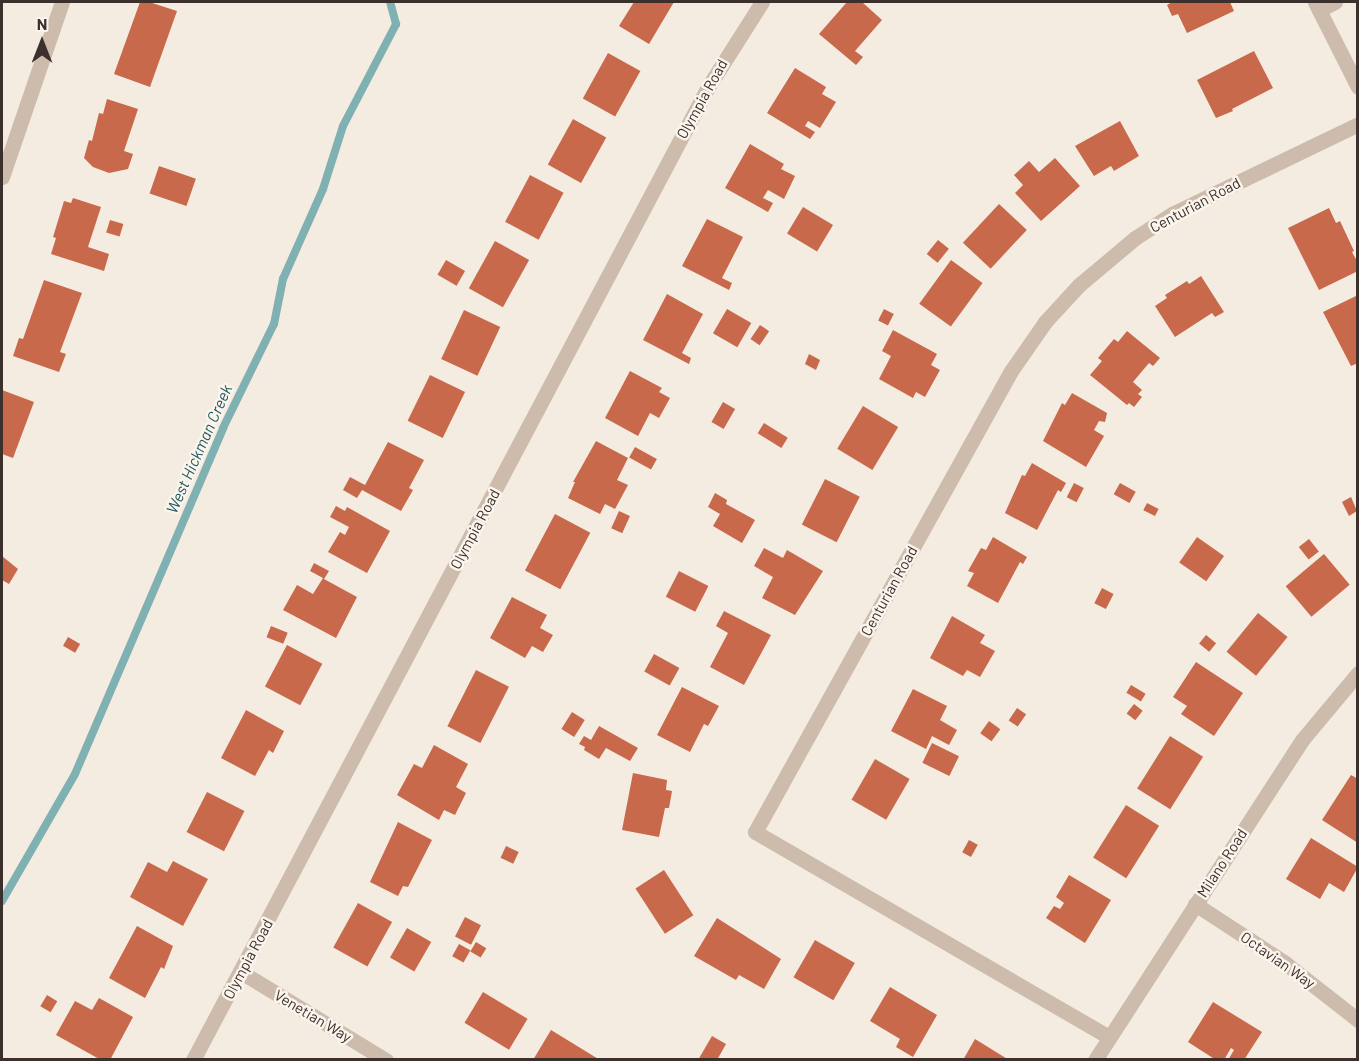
<!DOCTYPE html>
<html>
<head>
<meta charset="utf-8">
<style>
  body { margin:0 }
  #map { position:relative; width:1359px; height:1061px; overflow:hidden; background:#f4ebe1; font-family:Barlow,sans-serif }
  div>[style] { position:absolute }
  .stream>* { height:8px; margin:-4px; padding:0 4px; transform-origin:4px; border-radius:4px; background:#7fb0b2 }
  .building>* { inset:0; background:#c8694b; transform-origin:0 0 }
  .service>* { height:15px; margin:-7.5px; padding:0 7.5px; transform-origin:7.5px; border-radius:7.5px; background:#cdbbac }
  .minor>* { height:15px; margin:-7.5px; padding:0 7.5px; transform-origin:7.5px; border-radius:7.5px; background:#cdbbac }
  .tertiary>* { height:15px; margin:-7.5px; padding:0 7.5px; transform-origin:7.5px; border-radius:7.5px; background:#cdbbac }
  span { translate:-50% -50%; white-space:nowrap; text-align:center; line-height:1.15; -webkit-text-stroke:5px #fbf5ee; paint-order:stroke }
  .street-label { font-size:15px; color:#3b302b }
  .water-label { font-size:16px; color:#1f5a5e; font-style:italic }
  .frame { position:absolute; inset:0; border:3px solid #3b302b; pointer-events:none }
  .north { position:absolute; left:12px; top:12px; width:60px; height:60px; -webkit-text-stroke:4px #fbf5ee; paint-order:stroke; rotate:0deg; font-size:16px; font-weight:700; line-height:24px; text-align:center; color:#3b302b }
  .north::after { content:''; display:block; margin:auto; width:21px; height:27px; background:#3b302b; clip-path:polygon(50% 0,100% 100%,50% 72%,0 100%) }
</style>
</head>
<body>
<div id="map">
  <div class="stream">
    <div style="left:2px;top:901px;width:146px;rotate:-60.1deg"></div>
    <div style="left:75px;top:774px;width:376px;rotate:-66.8deg"></div>
    <div style="left:223px;top:428px;width:116px;rotate:-63.9deg"></div>
    <div style="left:274px;top:324px;width:46px;rotate:-78.7deg"></div>
    <div style="left:283px;top:279px;width:98px;rotate:-66deg"></div>
    <div style="left:323px;top:189px;width:66px;rotate:-72.4deg"></div>
    <div style="left:343px;top:126px;width:115px;rotate:-62.5deg"></div>
    <div style="left:396px;top:24px;width:23px;rotate:-105deg"></div>
  </div>
  <div class="building">
    <div style="clip-path:polygon(140px 2px,149px 2px,177px 11px,150px 87px,114px 74px)"></div>
    <div style="clip-path:polygon(634px 2px,674px 2px,649px 44px,619px 26px)"></div>
    <div style="clip-path:polygon(847px 2px,862px 2px,882px 20px,855px 51px,863px 57px,856px 65px,819px 34px)"></div>
    <div style="clip-path:polygon(1172px 2px,1230px 2px,1234px 11px,1187px 33px,1178px 14px,1172px 16px,1167px 5px)"></div>
    <div style="clip-path:polygon(1254px 51px,1273px 88px,1232px 109px,1233px 111px,1216px 118px,1197px 80px)"></div>
    <div style="left:608px;top:53px;width:37px;height:52px;rotate:29deg"></div>
    <div style="clip-path:polygon(795px 68px,826px 87px,822px 94px,836px 102px,820px 128px,808px 121px,805px 126px,815px 132px,810px 139px,767px 113px)"></div>
    <div style="clip-path:polygon(107px 99px,138px 109px,124px 151px,133px 154px,128px 169px,109px 173px,93px 167px,84px 158px,89px 140px,92px 141px,99px 113px,103px 114px)"></div>
    <div style="left:573px;top:119px;width:38px;height:52px;rotate:29deg"></div>
    <div style="clip-path:polygon(1120px 121px,1139px 156px,1114px 171px,1111px 166px,1094px 176px,1075px 146px)"></div>
    <div style="clip-path:polygon(750px 144px,784px 164px,781px 169px,795px 176px,784px 199px,768px 190px,763px 198px,773px 203px,768px 212px,725px 188px)"></div>
    <div style="clip-path:polygon(1055px 158px,1080px 186px,1041px 221px,1015px 193px,1023px 185px,1014px 175px,1029px 161px,1039px 172px)"></div>
    <div style="left:159px;top:166px;width:39px;height:29px;rotate:19deg"></div>
    <div style="left:530px;top:175px;width:38px;height:53px;rotate:28deg"></div>
    <div style="clip-path:polygon(73px 198px,101px 207px,88px 247px,109px 254px,104px 271px,51px 254px,56px 238px,53px 237px,64px 201px,71px 203px)"></div>
    <div style="left:999px;top:204px;width:38px;height:53px;rotate:43deg"></div>
    <div style="left:803px;top:207px;width:35px;height:31px;rotate:31deg"></div>
    <div style="clip-path:polygon(1329px 208px,1336px 223px,1340px 221px,1354px 251px,1352px 252px,1358px 263px,1358px 271px,1319px 290px,1288px 228px)"></div>
    <div style="clip-path:polygon(707px 219px,743px 237px,722px 278px,732px 283px,729px 290px,682px 266px)"></div>
    <div style="left:110px;top:220px;width:14px;height:13px;rotate:17deg"></div>
    <div style="left:938px;top:240px;width:14px;height:18px;rotate:39deg"></div>
    <div style="left:495px;top:241px;width:39px;height:54px;rotate:29deg"></div>
    <div style="left:446px;top:260px;width:22px;height:17px;rotate:30deg"></div>
    <div style="left:951px;top:260px;width:39px;height:54px;rotate:36deg"></div>
    <div style="clip-path:polygon(1201px 276px,1224px 312px,1215px 317px,1212px 313px,1175px 337px,1155px 306px,1167px 298px,1165px 295px,1187px 281px,1189px 284px)"></div>
    <div style="clip-path:polygon(44px 280px,82px 293px,60px 352px,66px 354px,59px 372px,13px 356px,19px 338px,23px 339px)"></div>
    <div style="clip-path:polygon(667px 294px,703px 314px,682px 353px,691px 358px,689px 364px,643px 340px)"></div>
    <div style="clip-path:polygon(1358px 295px,1358px 363px,1351px 366px,1323px 312px)"></div>
    <div style="left:727px;top:309px;width:28px;height:28px;rotate:30deg"></div>
    <div style="left:884px;top:309px;width:11px;height:13px;rotate:27deg"></div>
    <div style="left:464px;top:310px;width:40px;height:54px;rotate:25deg"></div>
    <div style="left:760px;top:325px;width:11px;height:17px;rotate:34deg"></div>
    <div style="clip-path:polygon(893px 330px,937px 354px,931px 365px,940px 370px,925px 397px,916px 392px,913px 398px,879px 379px,891px 356px,882px 351px)"></div>
    <div style="clip-path:polygon(1127px 331px,1160px 358px,1153px 366px,1149px 363px,1133px 382px,1142px 390px,1138px 394px,1142px 397px,1134px 407px,1129px 403px,1127px 405px,1090px 375px,1102px 361px,1098px 358px,1114px 339px,1118px 342px)"></div>
    <div style="clip-path:polygon(809px 354px,820px 360px,816px 370px,805px 364px)"></div>
    <div style="clip-path:polygon(630px 371px,662px 388px,659px 392px,670px 398px,659px 418px,650px 413px,638px 436px,605px 418px)"></div>
    <div style="left:430px;top:375px;width:39px;height:51px;rotate:26deg"></div>
    <div style="clip-path:polygon(2px 390px,34px 402px,13px 458px,2px 454px)"></div>
    <div style="clip-path:polygon(1072px 393px,1107px 413px,1105px 422px,1099px 421px,1094px 430px,1104px 436px,1086px 467px,1043px 441px,1062px 403px,1065px 405px)"></div>
    <div style="left:723px;top:402px;width:14px;height:23px;rotate:30deg"></div>
    <div style="left:863px;top:406px;width:41px;height:50px;rotate:31deg"></div>
    <div style="left:764px;top:423px;width:28px;height:12px;rotate:32deg"></div>
    <div style="clip-path:polygon(596px 441px,628px 458px,617px 480px,628px 485px,615px 509px,605px 504px,600px 514px,568px 498px,575px 482px,573px 482px)"></div>
    <div style="clip-path:polygon(388px 442px,424px 460px,409px 488px,413px 490px,401px 511px,362px 490px,357px 498px,343px 490px,350px 477px,365px 485px)"></div>
    <div style="left:635px;top:447px;width:25px;height:12px;rotate:29deg"></div>
    <div style="clip-path:polygon(1032px 463px,1066px 483px,1061px 492px,1058px 490px,1037px 530px,1005px 513px,1022px 475px,1025px 476px)"></div>
    <div style="left:825px;top:479px;width:39px;height:51px;rotate:27deg"></div>
    <div style="left:1074px;top:483px;width:11px;height:16px;rotate:27deg"></div>
    <div style="left:1120px;top:483px;width:18px;height:13px;rotate:29deg"></div>
    <div style="clip-path:polygon(715px 493px,727px 500px,726px 504px,755px 520px,742px 543px,713px 526px,720px 514px,708px 507px)"></div>
    <div style="clip-path:polygon(1351px 497px,1357px 511px,1349px 516px,1342px 502px)"></div>
    <div style="left:1147px;top:503px;width:13px;height:8px;rotate:27deg"></div>
    <div style="clip-path:polygon(336px 506px,345px 511px,347px 507px,390px 531px,367px 573px,328px 552px,340px 532px,345px 535px,349px 527px,330px 517px)"></div>
    <div style="left:619px;top:511px;width:12px;height:19px;rotate:24deg"></div>
    <div style="left:555px;top:514px;width:40px;height:64px;rotate:28deg"></div>
    <div style="clip-path:polygon(993px 537px,1027px 557px,1023px 564px,1020px 562px,998px 603px,967px 586px,974px 573px,968px 571px,981px 548px,986px 550px)"></div>
    <div style="left:1197px;top:537px;width:33px;height:31px;rotate:35deg"></div>
    <div style="left:1309px;top:539px;width:16px;height:13px;rotate:52deg"></div>
    <div style="clip-path:polygon(764px 548px,783px 558px,787px 550px,823px 571px,795px 615px,762px 598px,773px 577px,754px 566px)"></div>
    <div style="left:1324px;top:554px;width:40px;height:50px;rotate:50deg"></div>
    <div style="clip-path:polygon(2px 556px,18px 569px,9px 584px,2px 580px)"></div>
    <div style="clip-path:polygon(314px 563px,329px 571px,324px 579px,357px 597px,336px 638px,283px 610px,297px 585px,313px 594px,323px 578px,310px 571px)"></div>
    <div style="left:679px;top:571px;width:33px;height:29px;rotate:27deg"></div>
    <div style="left:1102px;top:588px;width:13px;height:17px;rotate:27deg"></div>
    <div style="clip-path:polygon(512px 597px,547px 615px,540px 628px,553px 635px,543px 652px,532px 646px,525px 658px,490px 638px)"></div>
    <div style="clip-path:polygon(724px 611px,771px 635px,744px 685px,710px 667px,728px 633px,716px 626px)"></div>
    <div style="left:1258px;top:613px;width:38px;height:50px;rotate:39deg"></div>
    <div style="clip-path:polygon(952px 616px,985px 635px,980px 643px,995px 651px,980px 677px,967px 670px,963px 676px,930px 658px)"></div>
    <div style="left:271px;top:626px;width:18px;height:12px;rotate:22deg"></div>
    <div style="left:1206px;top:635px;width:13px;height:11px;rotate:39deg"></div>
    <div style="left:68px;top:637px;width:14px;height:10px;rotate:30deg"></div>
    <div style="left:287px;top:645px;width:40px;height:47px;rotate:28deg"></div>
    <div style="left:654px;top:654px;width:29px;height:20px;rotate:29deg"></div>
    <div style="clip-path:polygon(1196px 662px,1243px 693px,1214px 736px,1181px 714px,1187px 706px,1173px 697px)"></div>
    <div style="left:476px;top:670px;width:37px;height:63px;rotate:27deg"></div>
    <div style="left:1131px;top:685px;width:17px;height:9px;rotate:31deg"></div>
    <div style="clip-path:polygon(682px 687px,719px 706px,708px 726px,704px 724px,690px 752px,657px 735px)"></div>
    <div style="clip-path:polygon(913px 689px,947px 706px,940px 720px,957px 730px,949px 745px,932px 736px,926px 749px,891px 731px)"></div>
    <div style="left:1134px;top:704px;width:11px;height:12px;rotate:38deg"></div>
    <div style="left:1017px;top:708px;width:11px;height:15px;rotate:34deg"></div>
    <div style="clip-path:polygon(246px 710px,284px 731px,273px 753px,269px 750px,255px 776px,221px 758px)"></div>
    <div style="left:572px;top:712px;width:15px;height:20px;rotate:32deg"></div>
    <div style="left:989px;top:721px;width:14px;height:15px;rotate:36deg"></div>
    <div style="clip-path:polygon(599px 726px,638px 748px,630px 761px,606px 748px,599px 759px,584px 750px,585px 747px,579px 744px,584px 736px,591px 740px)"></div>
    <div style="left:1170px;top:736px;width:39px;height:62px;rotate:32deg"></div>
    <div style="left:932px;top:743px;width:30px;height:22px;rotate:26deg"></div>
    <div style="clip-path:polygon(434px 745px,468px 764px,456px 787px,466px 793px,455px 815px,444px 810px,439px 820px,397px 795px,414px 764px,422px 768px)"></div>
    <div style="left:875px;top:759px;width:40px;height:47px;rotate:30deg"></div>
    <div style="clip-path:polygon(633px 773px,667px 780px,666px 790px,672px 791px,669px 808px,665px 808px,659px 837px,622px 830px)"></div>
    <div style="clip-path:polygon(1351px 775px,1358px 779px,1358px 843px,1322px 820px)"></div>
    <div style="left:207px;top:792px;width:42px;height:45px;rotate:27deg"></div>
    <div style="left:1126px;top:805px;width:39px;height:62px;rotate:32deg"></div>
    <div style="clip-path:polygon(398px 822px,432px 840px,408px 887px,403px 886px,398px 896px,370px 882px)"></div>
    <div style="clip-path:polygon(1311px 838px,1358px 867px,1344px 892px,1329px 883px,1320px 899px,1286px 879px)"></div>
    <div style="left:969px;top:840px;width:10px;height:14px;rotate:29deg"></div>
    <div style="left:506px;top:846px;width:14px;height:13px;rotate:25deg"></div>
    <div style="clip-path:polygon(173px 861px,208px 879px,183px 926px,130px 897px,148px 862px,167px 872px)"></div>
    <div style="left:664px;top:870px;width:54px;height:34px;rotate:57deg"></div>
    <div style="clip-path:polygon(1069px 875px,1111px 900px,1085px 943px,1046px 918px,1054px 906px,1060px 909px,1064px 903px,1056px 897px)"></div>
    <div style="left:358px;top:903px;width:39px;height:51px;rotate:29deg"></div>
    <div style="left:465px;top:917px;width:18px;height:22px;rotate:27deg"></div>
    <div style="clip-path:polygon(717px 918px,781px 959px,764px 989px,739px 975px,736px 980px,694px 956px)"></div>
    <div style="clip-path:polygon(137px 926px,173px 946px,164px 969px,161px 967px,145px 998px,109px 978px)"></div>
    <div style="left:407px;top:928px;width:28px;height:34px;rotate:30deg"></div>
    <div style="left:815px;top:940px;width:46px;height:43px;rotate:30deg"></div>
    <div style="left:476px;top:942px;width:12px;height:11px;rotate:31deg"></div>
    <div style="left:459px;top:944px;width:13px;height:14px;rotate:29deg"></div>
    <div style="clip-path:polygon(890px 987px,937px 1015px,913px 1057px,896px 1047px,900px 1039px,870px 1021px)"></div>
    <div style="left:483px;top:992px;width:52px;height:36px;rotate:31deg"></div>
    <div style="left:47px;top:995px;width:12px;height:13px;rotate:31deg"></div>
    <div style="clip-path:polygon(99px 998px,133px 1017px,110px 1060px,101px 1060px,56px 1035px,75px 1001px,92px 1010px)"></div>
    <div style="clip-path:polygon(1213px 1002px,1262px 1032px,1244px 1060px,1228px 1060px,1234px 1050px,1231px 1048px,1224px 1060px,1216px 1060px,1188px 1042px)"></div>
    <div style="clip-path:polygon(551px 1030px,600px 1060px,533px 1060px)"></div>
    <div style="clip-path:polygon(712px 1036px,726px 1044px,717px 1060px,698px 1060px)"></div>
    <div style="clip-path:polygon(975px 1039px,1009px 1060px,963px 1060px)"></div>
  </div>
  <div class="service">
    <div style="left:1319px;top:10px;width:18px;rotate:-27deg"></div>
  </div>
  <div class="minor">
    <div style="left:1315px;top:2px;width:95px;rotate:63.2deg"></div>
    <div style="left:1195px;top:904px;width:108px;rotate:33.2deg"></div>
    <div style="left:1285px;top:963px;width:93px;rotate:38deg"></div>
    <div style="left:241px;top:972px;width:170px;rotate:31.3deg"></div>
    <div style="left:1109px;top:1037px;width:409px;rotate:-149.9deg"></div>
    <div style="left:755px;top:832px;width:527px;rotate:-60.96deg"></div>
    <div style="left:1011px;top:371px;width:60px;rotate:-55.2deg"></div>
    <div style="left:1045px;top:322px;width:50px;rotate:-47.4deg"></div>
    <div style="left:1079px;top:285px;width:73px;rotate:-40deg"></div>
    <div style="left:1135px;top:238px;width:44px;rotate:-33deg"></div>
    <div style="left:1172px;top:214px;width:207px;rotate:-25.8deg"></div>
    <div style="left:193px;top:1060px;width:1101px;rotate:-62.11deg"></div>
    <div style="left:708px;top:87px;width:101px;rotate:-57.6deg"></div>
    <div style="left:1095px;top:1060px;width:381px;rotate:-57.1deg"></div>
    <div style="left:1302px;top:740px;width:87px;rotate:-50.1deg"></div>
  </div>
  <div class="tertiary">
    <div style="left:2px;top:177px;width:185px;rotate:-71.1deg"></div>
  </div>
  <div class="street-label">
    <span style="left:702px;top:99px;rotate:-61deg">Olympia Road</span>
    <span style="left:1195px;top:205px;rotate:-28deg">Centurian Road</span>
    <span style="left:475px;top:529px;rotate:-62deg">Olympia Road</span>
    <span style="left:889px;top:591px;rotate:-61deg">Centurian Road</span>
    <span style="left:1222px;top:863px;rotate:-57deg">Milano Road</span>
    <span style="left:248px;top:959px;rotate:-62deg">Olympia Road</span>
    <span style="left:1278px;top:960px;rotate:35deg">Octavian Way</span>
    <span style="left:313px;top:1016px;rotate:31deg">Venetian Way</span>
  </div>
  <div class="water-label">
    <span style="left:199px;top:449px;rotate:-66deg">West Hickman Creek</span>
  </div>
  <div class="frame"></div>
  <div class="north">N</div>
</div>
</body>
</html>
